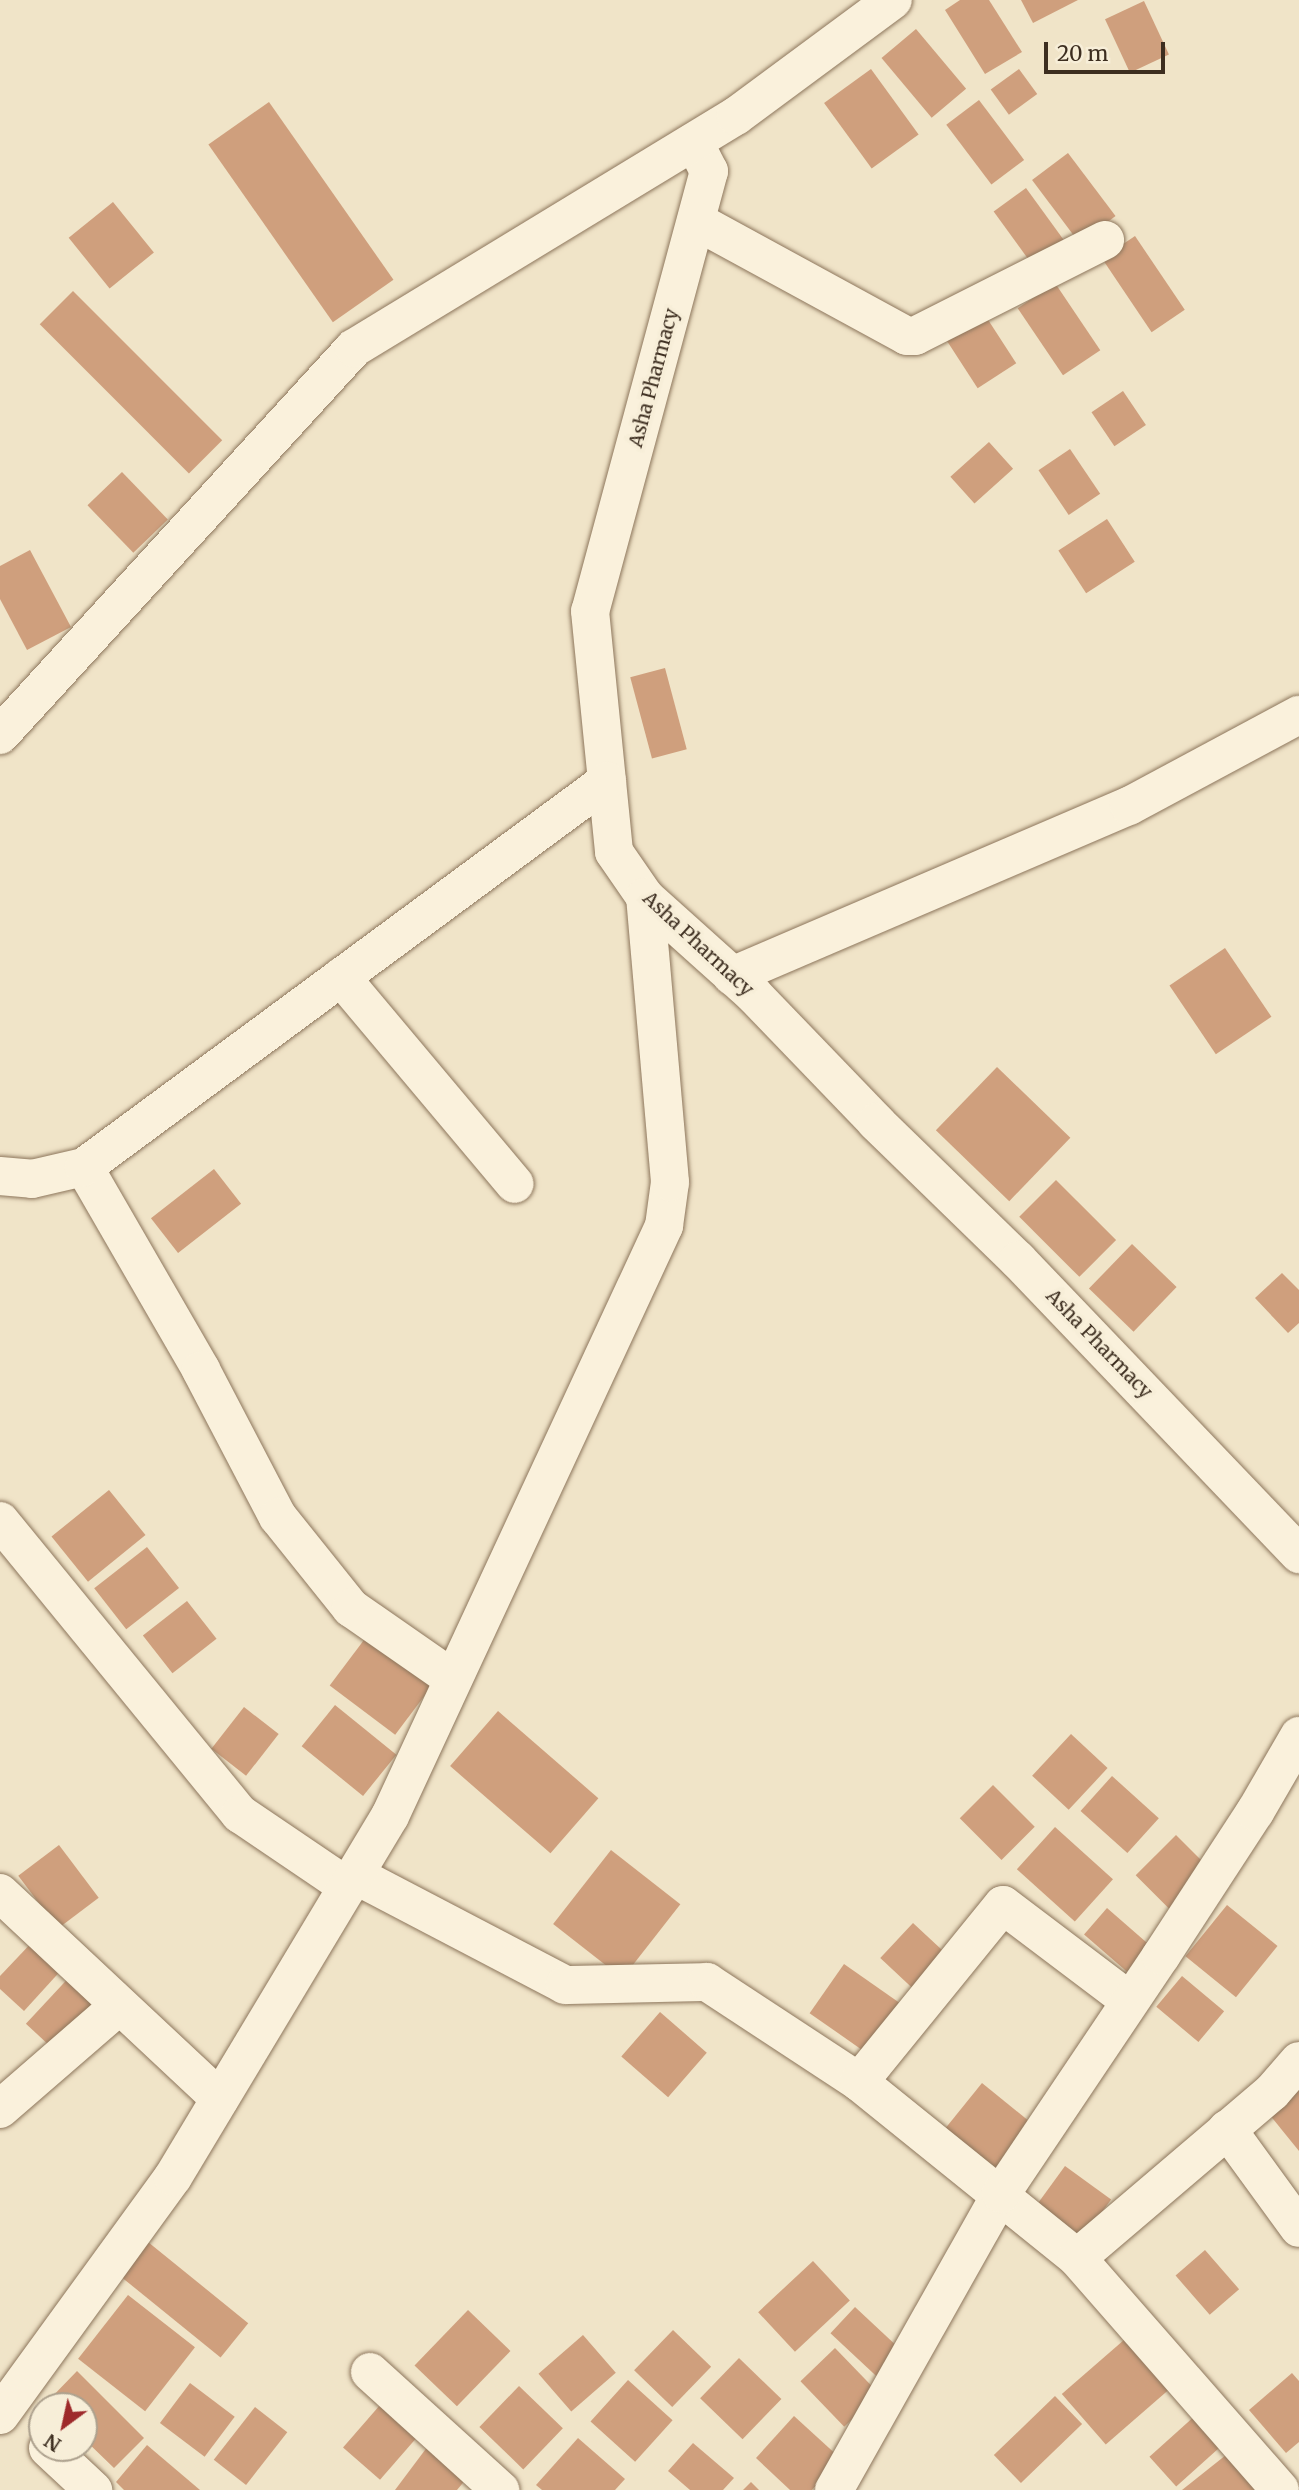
<!DOCTYPE html>
<html>
<head>
<meta charset="utf-8">
<style>
  body { margin:0 }
  #map { position:relative; width:1299px; height:2490px; overflow:hidden; background:#f0e4c8; font-family:Merriweather,serif }
  div>[style] { position:absolute }
  .building>* { inset:0; background:#cf9f7d; transform-origin:0 0 }
  .roads { filter:drop-shadow(0 0 2px #8d765c) drop-shadow(0 0 2px #8d765c) }
  .street>* { height:38px; margin:-19px; padding:0 19px; transform-origin:19px; border-radius:19px; background:#faf1dc }
  .secondary>* { height:38px; margin:-19px; padding:0 19px; transform-origin:19px; border-radius:19px; background:#faf1dc }
  span { translate:-50% -50%; white-space:nowrap; text-align:center; line-height:1.15; -webkit-text-stroke:7px #f7eed8; paint-order:stroke }
  .street-label { font-size:19px; color:#3d2e20 }
  .north { position:absolute; left:28px; top:2392px; width:70px; height:70px; box-sizing:border-box; background:#f7eed8; border:2px solid #ada18e; border-radius:50%; rotate:213deg; font-size:19px; font-weight:700; line-height:28px; text-align:center; color:#3d2e20 }
  .north::after { content:''; display:block; margin:auto; width:24px; height:32px; background:#9e2a2b; clip-path:polygon(50% 0,100% 100%,50% 72%,0 100%) }
  .scale { position:absolute; left:1044px; top:42px; width:121px; height:32px; box-sizing:border-box; border:4px solid #3d2e20; border-top:0; padding-left:9px; font-size:21px; line-height:24px; white-space:nowrap; color:#3d2e20; -webkit-text-stroke:5px #f7eed8; paint-order:stroke }
</style>
</head>
<body>
<div id="map">
  <div class="building">
    <div style="clip-path:polygon(960px 0,989px 0,1022px 52px,985px 74px,945px 10px)"></div>
    <div style="clip-path:polygon(1021px 0,1078px 0,1033px 23px)"></div>
    <div style="left:1144px;top:1px;width:59px;height:43px;rotate:65deg"></div>
    <div style="left:916px;top:29px;width:78px;height:45px;rotate:50deg"></div>
    <div style="left:871px;top:69px;width:81px;height:58px;rotate:54deg"></div>
    <div style="left:1019px;top:69px;width:31px;height:35px;rotate:54deg"></div>
    <div style="left:979px;top:100px;width:75px;height:41px;rotate:53deg"></div>
    <div style="left:269px;top:102px;width:217px;height:74px;rotate:55deg"></div>
    <div style="left:1068px;top:153px;width:79px;height:45px;rotate:53deg"></div>
    <div style="left:1026px;top:188px;width:72px;height:40px;rotate:54deg"></div>
    <div style="left:113px;top:202px;width:65px;height:57px;rotate:51deg"></div>
    <div style="left:1135px;top:236px;width:89px;height:40px;rotate:56deg"></div>
    <div style="left:1055px;top:283px;width:81px;height:45px;rotate:56deg"></div>
    <div style="left:73px;top:291px;width:211px;height:47px;rotate:45deg"></div>
    <div style="left:983px;top:312px;width:61px;height:46px;rotate:57deg"></div>
    <div style="left:1123px;top:391px;width:41px;height:38px;rotate:56deg"></div>
    <div style="left:989px;top:442px;width:36px;height:52px;rotate:48deg"></div>
    <div style="left:1070px;top:449px;width:54px;height:38px;rotate:56deg"></div>
    <div style="left:122px;top:472px;width:66px;height:48px;rotate:46deg"></div>
    <div style="left:1107px;top:519px;width:51px;height:58px;rotate:57deg"></div>
    <div style="clip-path:polygon(30px 550px,71px 627px,27px 650px,0 599px,0 566px)"></div>
    <div style="left:665px;top:668px;width:84px;height:36px;rotate:75deg"></div>
    <div style="left:1225px;top:948px;width:83px;height:67px;rotate:56deg"></div>
    <div style="left:997px;top:1067px;width:102px;height:88px;rotate:44deg"></div>
    <div style="left:214px;top:1169px;width:44px;height:80px;rotate:52deg"></div>
    <div style="left:1056px;top:1180px;width:85px;height:52px;rotate:45deg"></div>
    <div style="left:1132px;top:1244px;width:62px;height:62px;rotate:44deg"></div>
    <div style="clip-path:polygon(1282px 1273px,1299px 1290px,1299px 1323px,1288px 1333px,1255px 1298px)"></div>
    <div style="left:109px;top:1490px;width:58px;height:74px;rotate:51deg"></div>
    <div style="left:147px;top:1547px;width:52px;height:67px;rotate:52deg"></div>
    <div style="left:187px;top:1601px;width:48px;height:56px;rotate:52deg"></div>
    <div style="left:373px;top:1628px;width:82px;height:72px;rotate:37deg"></div>
    <div style="left:335px;top:1705px;width:79px;height:53px;rotate:39deg"></div>
    <div style="left:244px;top:1707px;width:44px;height:53px;rotate:38deg"></div>
    <div style="left:498px;top:1711px;width:133px;height:73px;rotate:41deg"></div>
    <div style="left:1071px;top:1734px;width:50px;height:57px;rotate:43deg"></div>
    <div style="left:1112px;top:1776px;width:63px;height:47px;rotate:42deg"></div>
    <div style="left:993px;top:1785px;width:59px;height:47px;rotate:45deg"></div>
    <div style="left:1055px;top:1827px;width:78px;height:57px;rotate:42deg"></div>
    <div style="left:1176px;top:1835px;width:52px;height:57px;rotate:45deg"></div>
    <div style="left:59px;top:1845px;width:66px;height:51px;rotate:53deg"></div>
    <div style="left:611px;top:1850px;width:88px;height:94px;rotate:38deg"></div>
    <div style="left:1227px;top:1905px;width:65px;height:66px;rotate:39deg"></div>
    <div style="left:1107px;top:1908px;width:57px;height:35px;rotate:41deg"></div>
    <div style="left:913px;top:1923px;width:57px;height:48px;rotate:43deg"></div>
    <div style="clip-path:polygon(36px 1938px,65px 1966px,24px 2011px,0 1989px,0 1976px)"></div>
    <div style="left:844px;top:1964px;width:75px;height:60px;rotate:35deg"></div>
    <div style="left:75px;top:1971px;width:42px;height:72px;rotate:43deg"></div>
    <div style="left:1182px;top:1976px;width:55px;height:40px;rotate:40deg"></div>
    <div style="left:660px;top:2012px;width:62px;height:59px;rotate:41deg"></div>
    <div style="left:982px;top:2083px;width:65px;height:60px;rotate:39deg"></div>
    <div style="clip-path:polygon(1299px 2088px,1299px 2151px,1269px 2114px)"></div>
    <div style="left:1065px;top:2166px;width:57px;height:47px;rotate:36deg"></div>
    <div style="left:148px;top:2242px;width:129px;height:44px;rotate:39deg"></div>
    <div style="left:1205px;top:2250px;width:52px;height:39px;rotate:49deg"></div>
    <div style="left:813px;top:2261px;width:54px;height:75px;rotate:47deg"></div>
    <div style="left:128px;top:2295px;width:85px;height:81px;rotate:38deg"></div>
    <div style="left:855px;top:2307px;width:67px;height:36px;rotate:43deg"></div>
    <div style="left:468px;top:2310px;width:59px;height:77px;rotate:44deg"></div>
    <div style="left:673px;top:2330px;width:53px;height:56px;rotate:44deg"></div>
    <div style="left:1132px;top:2333px;width:67px;height:93px;rotate:49deg"></div>
    <div style="left:583px;top:2335px;width:50px;height:59px;rotate:49deg"></div>
    <div style="left:835px;top:2348px;width:63px;height:48px;rotate:46deg"></div>
    <div style="left:739px;top:2358px;width:59px;height:56px;rotate:44deg"></div>
    <div style="clip-path:polygon(77px 2371px,144px 2438px,114px 2468px,84px 2439px,84px 2406px,51px 2406px,47px 2402px)"></div>
    <div style="clip-path:polygon(1292px 2373px,1299px 2381px,1299px 2442px,1286px 2453px,1249px 2410px)"></div>
    <div style="left:628px;top:2380px;width:60px;height:56px;rotate:42deg"></div>
    <div style="left:190px;top:2383px;width:56px;height:50px;rotate:37deg"></div>
    <div style="left:519px;top:2386px;width:61px;height:57px;rotate:44deg"></div>
    <div style="left:1055px;top:2396px;width:39px;height:85px;rotate:46deg"></div>
    <div style="left:387px;top:2397px;width:49px;height:67px;rotate:41deg"></div>
    <div style="left:255px;top:2407px;width:41px;height:67px;rotate:38deg"></div>
    <div style="left:1197px;top:2414px;width:40px;height:64px;rotate:48deg"></div>
    <div style="clip-path:polygon(794px 2416px,840px 2458px,812px 2490px,790px 2490px,756px 2458px)"></div>
    <div style="clip-path:polygon(578px 2438px,625px 2479px,615px 2490px,542px 2490px,536px 2485px)"></div>
    <div style="clip-path:polygon(431px 2442px,471px 2473px,457px 2490px,395px 2490px)"></div>
    <div style="clip-path:polygon(693px 2443px,734px 2478px,723px 2490px,690px 2490px,668px 2471px)"></div>
    <div style="clip-path:polygon(147px 2445px,200px 2490px,124px 2490px,116px 2482px)"></div>
    <div style="clip-path:polygon(1231px 2451px,1263px 2490px,1182px 2490px)"></div>
    <div style="clip-path:polygon(751px 2482px,759px 2490px,743px 2490px)"></div>
  </div>
  <div class="roads">
    <div class="street">
      <div style="left:694px;top:142px;width:33px;rotate:63deg"></div>
      <div style="left:709px;top:171px;width:456px;rotate:105.1deg"></div>
      <div style="left:590px;top:611px;width:242px;rotate:84.3deg"></div>
      <div style="left:614px;top:852px;width:55px;rotate:55.4deg"></div>
      <div style="left:645px;top:897px;width:145px;rotate:41.9deg"></div>
      <div style="left:753px;top:994px;width:178px;rotate:46.1deg"></div>
      <div style="left:876px;top:1122px;width:198px;rotate:44.2deg"></div>
      <div style="left:1018px;top:1260px;width:407px;rotate:46.3deg"></div>
      <div style="left:696px;top:221px;width:240px;rotate:28.6deg"></div>
      <div style="left:907px;top:336px;width:8px"></div>
      <div style="left:915px;top:336px;width:213px;rotate:-26.8deg"></div>
      <div style="left:732px;top:976px;width:432px;rotate:-23.2deg"></div>
      <div style="left:1129px;top:806px;width:193px;rotate:-28.2deg"></div>
      <div style="left:341px;top:977px;width:270px;rotate:50deg"></div>
      <div style="left:84px;top:1167px;width:234px;rotate:60deg"></div>
      <div style="left:201px;top:1370px;width:166px;rotate:62.4deg"></div>
      <div style="left:278px;top:1517px;width:117px;rotate:51.3deg"></div>
      <div style="left:351px;top:1608px;width:124px;rotate:34.8deg"></div>
      <div style="left:0;top:1176px;width:32px;rotate:5deg"></div>
      <div style="left:32px;top:1179px;width:53px;rotate:-13deg"></div>
      <div style="left:84px;top:1167px;width:650px;rotate:-36.43deg"></div>
      <div style="left:0;top:1521px;width:379px;rotate:50.7deg"></div>
      <div style="left:240px;top:1814px;width:130px;rotate:34.1deg"></div>
      <div style="left:355px;top:1875px;width:237px;rotate:27.6deg"></div>
      <div style="left:565px;top:1985px;width:142px;rotate:-1.2deg"></div>
      <div style="left:707px;top:1982px;width:182px;rotate:33.3deg"></div>
      <div style="left:859px;top:2082px;width:280px;rotate:38.9deg"></div>
      <div style="left:1077px;top:2258px;width:308px;rotate:48.8deg"></div>
      <div style="left:0;top:1893px;width:301px;rotate:43.1deg"></div>
      <div style="left:859px;top:2082px;width:228px;rotate:-50.9deg"></div>
      <div style="left:1003px;top:1905px;width:159px;rotate:37.1deg"></div>
      <div style="left:0;top:2109px;width:157px;rotate:-40.9deg"></div>
      <div style="left:1227px;top:2129px;width:122px;rotate:54deg"></div>
      <div style="left:1077px;top:2258px;width:256px;rotate:-40.4deg"></div>
      <div style="left:1272px;top:2092px;width:41px;rotate:-48.9deg"></div>
      <div style="left:370px;top:2372px;width:176px;rotate:42.2deg"></div>
      <div style="left:0;top:2415px;width:294px;rotate:-54deg"></div>
      <div style="left:173px;top:2177px;width:421px;rotate:-59deg"></div>
      <div style="left:390px;top:1816px;width:651px;rotate:-65.09deg"></div>
      <div style="left:664px;top:1226px;width:44px;rotate:-82.2deg"></div>
      <div style="left:670px;top:1182px;width:286px;rotate:-95deg"></div>
      <div style="left:48px;top:2448px;width:62px;rotate:43deg"></div>
      <div style="left:834px;top:2490px;width:340px;rotate:-60.6deg"></div>
      <div style="left:1001px;top:2194px;width:287px;rotate:-56.1deg"></div>
      <div style="left:1161px;top:1956px;width:172px;rotate:-56.9deg"></div>
      <div style="left:1255px;top:1812px;width:88px;rotate:-59.9deg"></div>
    </div>
    <div class="secondary">
      <div style="left:0;top:735px;width:524px;rotate:-47.55deg"></div>
      <div style="left:354px;top:348px;width:447px;rotate:-31.3deg"></div>
      <div style="left:736px;top:116px;width:195px;rotate:-36.5deg"></div>
    </div>
  </div>
  <div class="street-label">
    <span style="left:654px;top:378px;rotate:-75deg">Asha Pharmacy</span>
    <span style="left:698px;top:944px;rotate:43deg">Asha Pharmacy</span>
    <span style="left:1099px;top:1344px;rotate:46deg">Asha Pharmacy</span>
  </div>
  <div class="north">N</div>
  <div class="scale">20 m</div>
</div>
</body>
</html>
